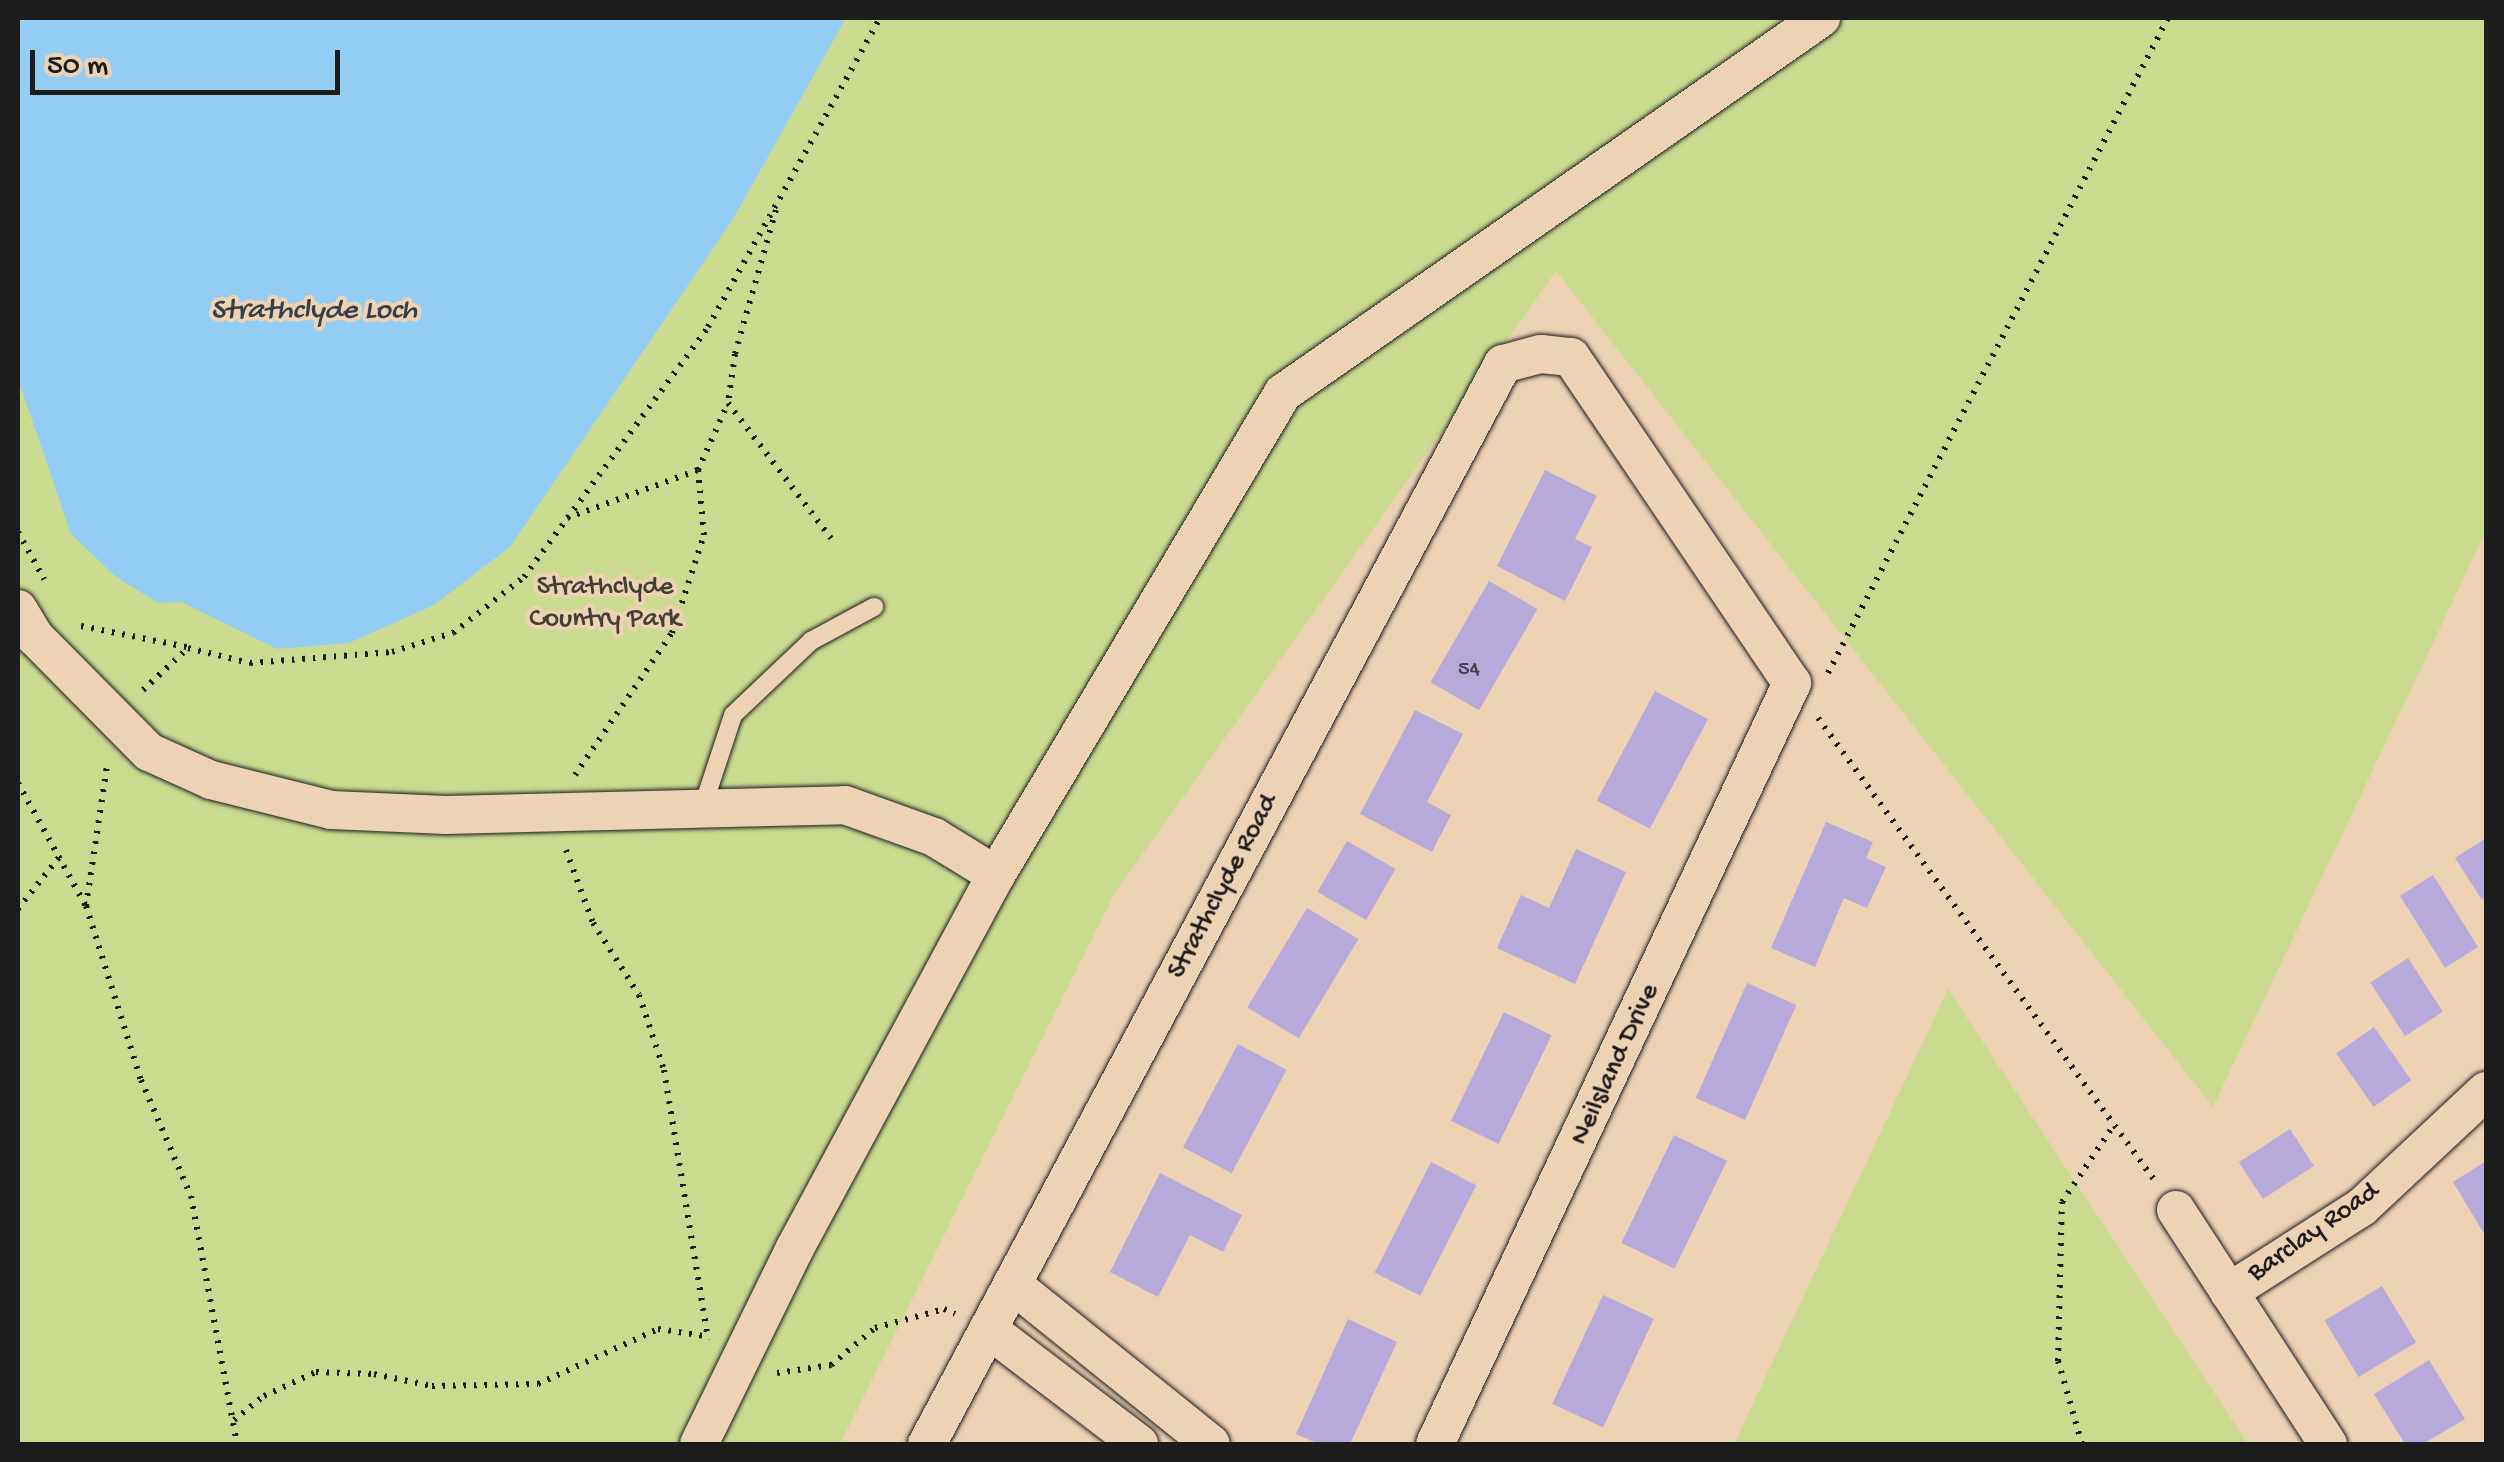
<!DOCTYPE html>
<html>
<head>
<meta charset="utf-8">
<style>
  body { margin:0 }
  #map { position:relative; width:2504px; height:1462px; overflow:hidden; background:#edd2b4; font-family:"Gochi Hand",sans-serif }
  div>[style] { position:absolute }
  .green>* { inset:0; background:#cadb90 }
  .water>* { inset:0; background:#94cdf3 }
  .building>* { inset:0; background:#b7aada; transform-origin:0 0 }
  .path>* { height:6px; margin-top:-3px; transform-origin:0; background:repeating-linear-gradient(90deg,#1c1c1c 0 2.5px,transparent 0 10.5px) }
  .roads { filter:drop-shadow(0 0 2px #1c1c1c) drop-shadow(0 0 2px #1c1c1c) }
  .service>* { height:18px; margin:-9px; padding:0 9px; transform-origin:9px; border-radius:9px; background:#edd2b4 }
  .minor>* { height:38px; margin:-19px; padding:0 19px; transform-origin:19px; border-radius:19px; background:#edd2b4 }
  span { translate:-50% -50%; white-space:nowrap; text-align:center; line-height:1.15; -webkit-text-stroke:8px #edd2b4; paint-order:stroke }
  .number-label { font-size:22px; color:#43404c }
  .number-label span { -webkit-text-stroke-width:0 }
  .park-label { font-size:28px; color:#3f4233 }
  .street-label { font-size:28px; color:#1c1c1c }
  .water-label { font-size:30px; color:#343f47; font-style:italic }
  .frame { position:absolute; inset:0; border:20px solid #1c1c1c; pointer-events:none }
  .scale { position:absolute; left:30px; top:50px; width:310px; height:45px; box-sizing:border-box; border:5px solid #1c1c1c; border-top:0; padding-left:12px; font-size:30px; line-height:35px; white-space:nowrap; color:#1c1c1c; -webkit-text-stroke:8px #edd2b4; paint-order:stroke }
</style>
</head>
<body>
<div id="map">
  <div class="green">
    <div style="clip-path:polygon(18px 18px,2486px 18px,2486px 531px,2213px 1107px,1556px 271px,1115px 893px,840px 1444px,18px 1444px)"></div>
    <div style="clip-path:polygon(1948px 989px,2248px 1444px,1734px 1444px)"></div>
  </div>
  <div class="water">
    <div style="clip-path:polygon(18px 18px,846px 18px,733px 219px,510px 547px,434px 605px,349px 643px,277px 649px,181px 602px,158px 603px,115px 576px,71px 534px,18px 379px)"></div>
  </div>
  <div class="building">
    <div style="clip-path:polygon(1545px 470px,1597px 496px,1575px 539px,1592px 547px,1565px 601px,1497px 566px)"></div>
    <div style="left:1489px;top:581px;width:56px;height:117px;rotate:30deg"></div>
    <div style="left:1655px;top:691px;width:60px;height:124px;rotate:28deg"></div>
    <div style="clip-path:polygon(1415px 710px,1463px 734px,1427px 802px,1451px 815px,1432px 852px,1360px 814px)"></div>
    <div style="clip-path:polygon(1826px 822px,1873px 842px,1866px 858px,1886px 867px,1867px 908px,1844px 898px,1815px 967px,1771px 948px)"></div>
    <div style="clip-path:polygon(2486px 838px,2486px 897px,2482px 900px,2455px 858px)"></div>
    <div style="left:1347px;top:841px;width:56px;height:59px;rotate:30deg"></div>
    <div style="clip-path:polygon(1576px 849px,1626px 872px,1575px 984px,1497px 948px,1521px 895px,1549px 908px)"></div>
    <div style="left:2433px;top:875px;width:85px;height:39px;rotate:58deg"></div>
    <div style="left:1307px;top:908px;width:60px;height:116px;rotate:31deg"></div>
    <div style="left:2408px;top:958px;width:64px;height:45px;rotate:57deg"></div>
    <div style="left:1747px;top:983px;width:54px;height:126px;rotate:24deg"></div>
    <div style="left:1504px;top:1012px;width:53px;height:121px;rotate:26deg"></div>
    <div style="left:2374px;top:1027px;width:65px;height:46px;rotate:55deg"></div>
    <div style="left:1238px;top:1044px;width:55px;height:117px;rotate:28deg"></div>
    <div style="left:2290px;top:1129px;width:44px;height:61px;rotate:57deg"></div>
    <div style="left:1674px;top:1135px;width:59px;height:120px;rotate:26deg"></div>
    <div style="clip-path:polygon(2486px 1161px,2486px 1237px,2453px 1182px)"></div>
    <div style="left:1431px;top:1162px;width:51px;height:124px;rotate:27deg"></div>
    <div style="clip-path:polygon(1160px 1173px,1242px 1215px,1223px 1252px,1190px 1235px,1158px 1297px,1110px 1272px)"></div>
    <div style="left:2382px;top:1286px;width:66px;height:67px;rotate:59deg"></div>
    <div style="left:1603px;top:1295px;width:56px;height:120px;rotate:25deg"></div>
    <div style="clip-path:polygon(1348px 1319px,1397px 1342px,1350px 1444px,1319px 1444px,1296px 1434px)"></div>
    <div style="clip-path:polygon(2429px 1360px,2465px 1419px,2423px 1444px,2405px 1444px,2374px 1394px)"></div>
  </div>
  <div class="path">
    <div style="left:776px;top:210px;width:150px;rotate:105.9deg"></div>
    <div style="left:735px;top:354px;width:49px;rotate:98.1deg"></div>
    <div style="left:728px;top:403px;width:170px;rotate:52.7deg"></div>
    <div style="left:567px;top:518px;width:140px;rotate:-20.1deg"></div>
    <div style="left:698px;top:470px;width:73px;rotate:-65.9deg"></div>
    <div style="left:18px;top:532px;width:54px;rotate:61deg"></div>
    <div style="left:81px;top:626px;width:108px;rotate:11.2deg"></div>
    <div style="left:1828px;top:673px;width:738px;rotate:-62.57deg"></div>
    <div style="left:143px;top:690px;width:62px;rotate:-43deg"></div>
    <div style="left:188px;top:648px;width:64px;rotate:13.6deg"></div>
    <div style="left:250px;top:663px;width:142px;rotate:-4.4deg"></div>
    <div style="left:392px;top:652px;width:64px;rotate:-17.3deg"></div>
    <div style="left:453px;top:633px;width:90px;rotate:-38.3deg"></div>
    <div style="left:524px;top:577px;width:310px;rotate:-53.6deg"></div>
    <div style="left:708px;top:327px;width:354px;rotate:-60.9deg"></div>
    <div style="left:1818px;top:718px;width:573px;rotate:53.95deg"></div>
    <div style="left:575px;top:775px;width:172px;rotate:-55.7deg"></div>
    <div style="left:672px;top:633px;width:103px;rotate:-71.9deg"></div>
    <div style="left:704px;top:535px;width:65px;rotate:-95.3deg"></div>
    <div style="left:18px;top:783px;width:141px;rotate:61.1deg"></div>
    <div style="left:86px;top:906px;width:143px;rotate:-81.5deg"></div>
    <div style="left:566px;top:850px;width:78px;rotate:69.7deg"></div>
    <div style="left:593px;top:923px;width:85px;rotate:57.4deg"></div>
    <div style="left:639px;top:995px;width:79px;rotate:71.6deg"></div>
    <div style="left:664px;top:1070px;width:273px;rotate:80.7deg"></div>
    <div style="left:86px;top:906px;width:182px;rotate:72.5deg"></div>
    <div style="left:141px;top:1080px;width:126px;rotate:66.7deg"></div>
    <div style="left:191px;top:1196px;width:252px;rotate:79.5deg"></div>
    <div style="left:18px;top:909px;width:68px;rotate:-51.6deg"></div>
    <div style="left:777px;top:1373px;width:55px;rotate:-8.4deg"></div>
    <div style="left:831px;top:1365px;width:57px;rotate:-40.1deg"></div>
    <div style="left:875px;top:1328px;width:72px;rotate:-15.4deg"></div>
    <div style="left:944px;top:1309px;width:12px;rotate:24deg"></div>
    <div style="left:234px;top:1420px;width:38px;rotate:-39deg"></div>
    <div style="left:264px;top:1396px;width:57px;rotate:-24.8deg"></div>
    <div style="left:316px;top:1372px;width:58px;rotate:2deg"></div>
    <div style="left:374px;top:1374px;width:59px;rotate:11.7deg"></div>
    <div style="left:432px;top:1386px;width:106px;rotate:-1.1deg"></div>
    <div style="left:538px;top:1384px;width:132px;rotate:-24.6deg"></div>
    <div style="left:658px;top:1329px;width:48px;rotate:8.5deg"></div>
    <div style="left:2082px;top:1444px;width:86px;rotate:-106.1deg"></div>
    <div style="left:2058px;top:1361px;width:159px;rotate:-88.6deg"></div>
    <div style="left:2062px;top:1202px;width:93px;rotate:-56deg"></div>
  </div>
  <div class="roads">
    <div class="service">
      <div style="left:702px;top:809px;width:99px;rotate:-71.7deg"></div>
      <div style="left:733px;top:715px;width:108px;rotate:-43.5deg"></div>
      <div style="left:811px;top:641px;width:72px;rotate:-28.4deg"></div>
    </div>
    <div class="minor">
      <div style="left:18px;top:609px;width:33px;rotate:59deg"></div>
      <div style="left:35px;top:637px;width:162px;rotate:45.3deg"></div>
      <div style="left:149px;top:752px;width:68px;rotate:24.3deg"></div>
      <div style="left:211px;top:780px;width:124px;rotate:14deg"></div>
      <div style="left:331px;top:810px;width:115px;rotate:2.5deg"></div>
      <div style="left:446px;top:815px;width:399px;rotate:-1.4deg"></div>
      <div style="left:845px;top:805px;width:95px;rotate:19.8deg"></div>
      <div style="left:934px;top:837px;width:73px;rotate:31.5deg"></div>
      <div style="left:2176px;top:1210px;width:279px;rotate:57deg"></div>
      <div style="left:1012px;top:1284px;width:255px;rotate:38.8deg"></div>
      <div style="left:2229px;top:1292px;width:158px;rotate:-32.6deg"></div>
      <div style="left:2362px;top:1207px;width:170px;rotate:-43.1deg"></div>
      <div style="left:988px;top:1329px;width:190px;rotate:37.3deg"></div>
      <div style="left:699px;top:1444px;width:218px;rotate:-63.9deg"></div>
      <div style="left:795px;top:1248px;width:424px;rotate:-61.7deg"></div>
      <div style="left:996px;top:875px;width:561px;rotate:-59.23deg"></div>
      <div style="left:1283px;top:393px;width:656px;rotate:-34.88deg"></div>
      <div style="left:927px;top:1444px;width:1224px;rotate:-61.93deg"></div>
      <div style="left:1503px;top:364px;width:39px;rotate:-15deg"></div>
      <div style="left:1541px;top:354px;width:30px;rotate:6deg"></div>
      <div style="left:1571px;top:357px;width:394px;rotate:55.9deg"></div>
      <div style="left:1792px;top:683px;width:841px;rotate:115.13deg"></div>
    </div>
  </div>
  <div class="number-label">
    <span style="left:1469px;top:671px">54</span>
  </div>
  <div class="park-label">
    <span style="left:605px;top:604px">Strathclyde<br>Country Park</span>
  </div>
  <div class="street-label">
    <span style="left:1224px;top:887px;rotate:-62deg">Strathclyde Road</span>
    <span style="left:1616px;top:1065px;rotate:-65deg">Neilsland Drive</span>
    <span style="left:2314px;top:1233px;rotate:-35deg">Barclay Road</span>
  </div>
  <div class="water-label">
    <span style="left:314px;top:312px">Strathclyde Loch</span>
  </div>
  <div class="frame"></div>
  <div class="scale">50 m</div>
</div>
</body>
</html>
